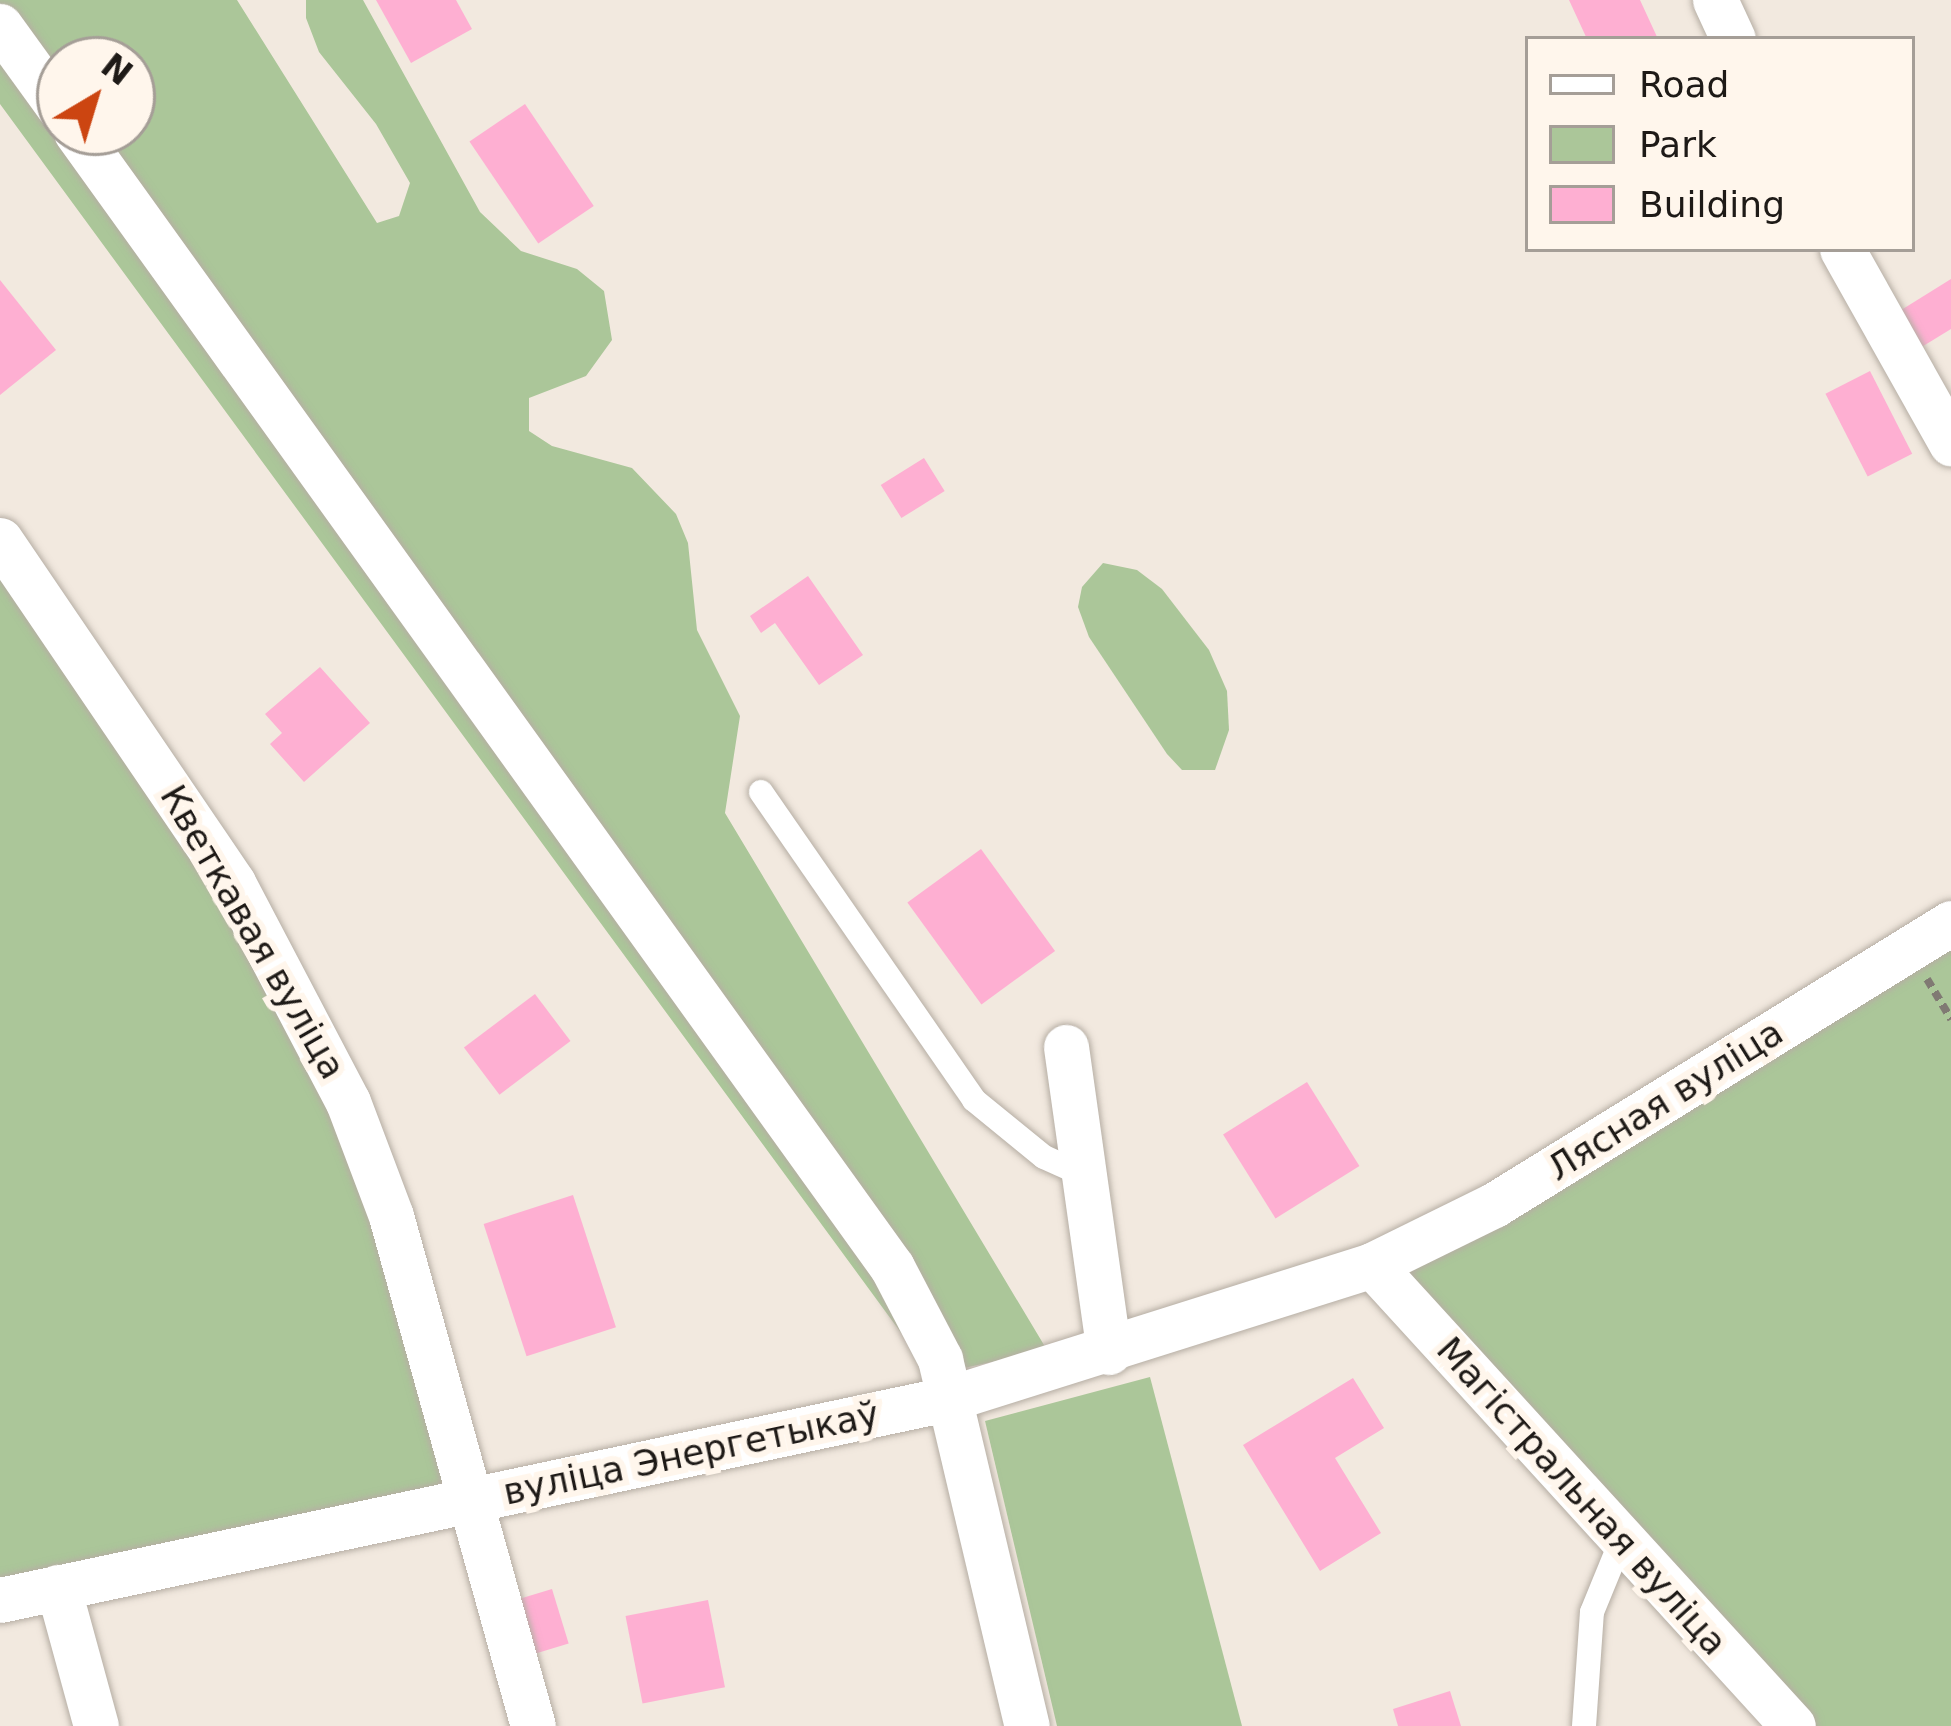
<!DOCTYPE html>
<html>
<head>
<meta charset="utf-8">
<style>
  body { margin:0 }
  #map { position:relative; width:1951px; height:1726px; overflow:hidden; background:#f2e9df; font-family:"DejaVu Sans",sans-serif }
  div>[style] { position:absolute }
  .green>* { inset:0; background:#abc699 }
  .building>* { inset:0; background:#feafd2; transform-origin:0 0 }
  .path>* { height:8px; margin-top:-4px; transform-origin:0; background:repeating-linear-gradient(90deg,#807973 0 9px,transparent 0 15px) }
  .roads { filter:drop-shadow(0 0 3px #b6aea4) drop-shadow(0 0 3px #b6aea4) }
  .lane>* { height:24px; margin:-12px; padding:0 12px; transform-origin:12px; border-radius:12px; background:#fff }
  .street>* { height:45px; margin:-22.5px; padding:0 22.5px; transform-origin:22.5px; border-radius:22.5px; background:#fff }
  span { translate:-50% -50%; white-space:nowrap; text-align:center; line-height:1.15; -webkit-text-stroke:12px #fff6ec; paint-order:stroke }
  .street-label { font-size:36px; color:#1e1a17 }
  .legend { position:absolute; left:1525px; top:36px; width:390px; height:216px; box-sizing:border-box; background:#fff6ec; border:3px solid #a59e97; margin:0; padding:15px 21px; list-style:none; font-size:36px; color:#1e1a17 }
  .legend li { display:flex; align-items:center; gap:24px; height:60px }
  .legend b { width:60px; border:3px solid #a59e97 }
  .north { position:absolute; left:36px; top:36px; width:120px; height:120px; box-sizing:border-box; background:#fff6ec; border:3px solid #a59e97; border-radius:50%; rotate:38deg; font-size:33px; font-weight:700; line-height:48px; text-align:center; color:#1e1a17 }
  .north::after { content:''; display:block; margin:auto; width:42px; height:54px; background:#cc4511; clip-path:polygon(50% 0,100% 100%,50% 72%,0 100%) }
</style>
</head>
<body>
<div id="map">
  <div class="green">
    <div style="clip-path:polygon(evenodd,0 0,237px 0,377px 223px,399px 216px,410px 183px,376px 124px,319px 52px,306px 18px,306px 0,363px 0,480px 212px,521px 251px,577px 269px,604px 291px,612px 340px,586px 376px,529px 398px,529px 431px,552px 446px,632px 468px,676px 514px,688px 543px,697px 630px,740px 716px,725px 813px,1047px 1350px,932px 1375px,0 104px,0 0,60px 60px,132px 60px,132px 132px,60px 132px,60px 60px)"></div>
    <div style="clip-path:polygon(0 540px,292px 987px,472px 1499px,0 1600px)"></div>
    <div style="clip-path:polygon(1103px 563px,1137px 570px,1162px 589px,1209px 650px,1227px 691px,1229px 730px,1215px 770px,1182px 770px,1167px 754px,1089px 637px,1078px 607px,1082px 587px)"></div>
    <div style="clip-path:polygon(1951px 923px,1951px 1726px,1793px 1726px,1372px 1265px)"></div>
    <div style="clip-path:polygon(1150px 1377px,1242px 1726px,1057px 1726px,985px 1421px)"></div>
  </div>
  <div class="building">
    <div style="clip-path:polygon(376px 0,456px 0,472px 29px,411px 63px)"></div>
    <div style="clip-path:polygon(1569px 0,1640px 0,1658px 39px,1587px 39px)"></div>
    <div style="left:525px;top:104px;width:123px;height:67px;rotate:56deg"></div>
    <div style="clip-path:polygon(1951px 279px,1951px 329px,1920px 348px,1898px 312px)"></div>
    <div style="clip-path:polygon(0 280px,56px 350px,0 395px)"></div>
    <div style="left:1870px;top:371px;width:93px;height:50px;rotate:63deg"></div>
    <div style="left:924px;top:458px;width:39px;height:51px;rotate:58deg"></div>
    <div style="clip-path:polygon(808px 576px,863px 655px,819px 685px,775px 623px,761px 633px,750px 616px)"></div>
    <div style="clip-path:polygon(320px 667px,370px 723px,304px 782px,270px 744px,282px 733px,265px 714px)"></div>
    <div style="left:981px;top:849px;width:126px;height:91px;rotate:54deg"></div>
    <div style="left:535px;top:994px;width:59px;height:89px;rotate:53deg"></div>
    <div style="left:1307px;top:1082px;width:99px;height:99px;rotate:58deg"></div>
    <div style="left:573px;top:1195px;width:139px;height:94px;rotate:72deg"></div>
    <div style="clip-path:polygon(1353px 1378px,1384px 1428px,1335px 1458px,1381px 1533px,1320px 1571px,1243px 1445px)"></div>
    <div style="left:552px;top:1589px;width:57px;height:44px;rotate:73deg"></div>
    <div style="left:708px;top:1600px;width:89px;height:84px;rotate:79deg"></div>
    <div style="clip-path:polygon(1450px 1691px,1461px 1726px,1398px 1726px,1393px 1709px)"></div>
  </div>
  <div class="path">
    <div style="left:1927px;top:979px;width:47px;rotate:59deg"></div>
  </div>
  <div class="roads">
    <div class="lane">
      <div style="left:761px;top:792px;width:374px;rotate:55.3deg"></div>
      <div style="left:974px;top:1100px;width:90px;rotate:39.2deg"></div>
      <div style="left:1044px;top:1157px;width:44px;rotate:24.2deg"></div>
      <div style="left:1584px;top:1726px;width:114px;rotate:-86deg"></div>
      <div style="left:1592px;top:1612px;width:79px;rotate:-67.7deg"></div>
    </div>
    <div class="street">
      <div style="left:1715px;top:0;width:43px;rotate:65.2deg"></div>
      <div style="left:0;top:26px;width:102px;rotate:54.1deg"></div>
      <div style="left:76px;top:132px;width:1398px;rotate:54.29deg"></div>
      <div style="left:892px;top:1267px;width:104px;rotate:62.4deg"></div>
      <div style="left:940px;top:1359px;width:377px;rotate:76.7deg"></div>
      <div style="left:1842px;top:249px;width:223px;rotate:60.7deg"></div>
      <div style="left:0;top:540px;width:415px;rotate:55.8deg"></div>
      <div style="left:233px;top:883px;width:247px;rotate:62.3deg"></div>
      <div style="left:348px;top:1102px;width:122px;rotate:69.3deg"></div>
      <div style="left:391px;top:1216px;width:529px;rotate:74.44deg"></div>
      <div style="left:1066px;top:1047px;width:308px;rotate:82deg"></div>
      <div style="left:1372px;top:1265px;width:624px;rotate:47.6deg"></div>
      <div style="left:58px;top:1587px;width:144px;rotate:74.7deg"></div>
      <div style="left:0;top:1600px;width:972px;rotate:-11.99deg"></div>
      <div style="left:951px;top:1398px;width:442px;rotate:-17.5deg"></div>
      <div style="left:1372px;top:1265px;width:136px;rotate:-26.2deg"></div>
      <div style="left:1494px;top:1205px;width:537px;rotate:-31.68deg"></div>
    </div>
  </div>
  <div class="street-label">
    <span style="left:253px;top:932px;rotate:60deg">Кветкавая вуліца</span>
    <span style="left:1665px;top:1100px;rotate:-32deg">Лясная вуліца</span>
    <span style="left:691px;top:1453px;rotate:-12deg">вуліца Энергетыкаў</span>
    <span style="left:1582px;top:1496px;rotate:48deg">Магістральная вуліца</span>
  </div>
  <ul class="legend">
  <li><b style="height:15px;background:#fff"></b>Road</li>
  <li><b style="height:33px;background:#abc699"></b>Park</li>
  <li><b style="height:33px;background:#feafd2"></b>Building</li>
  </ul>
  <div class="north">N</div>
</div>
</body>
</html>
